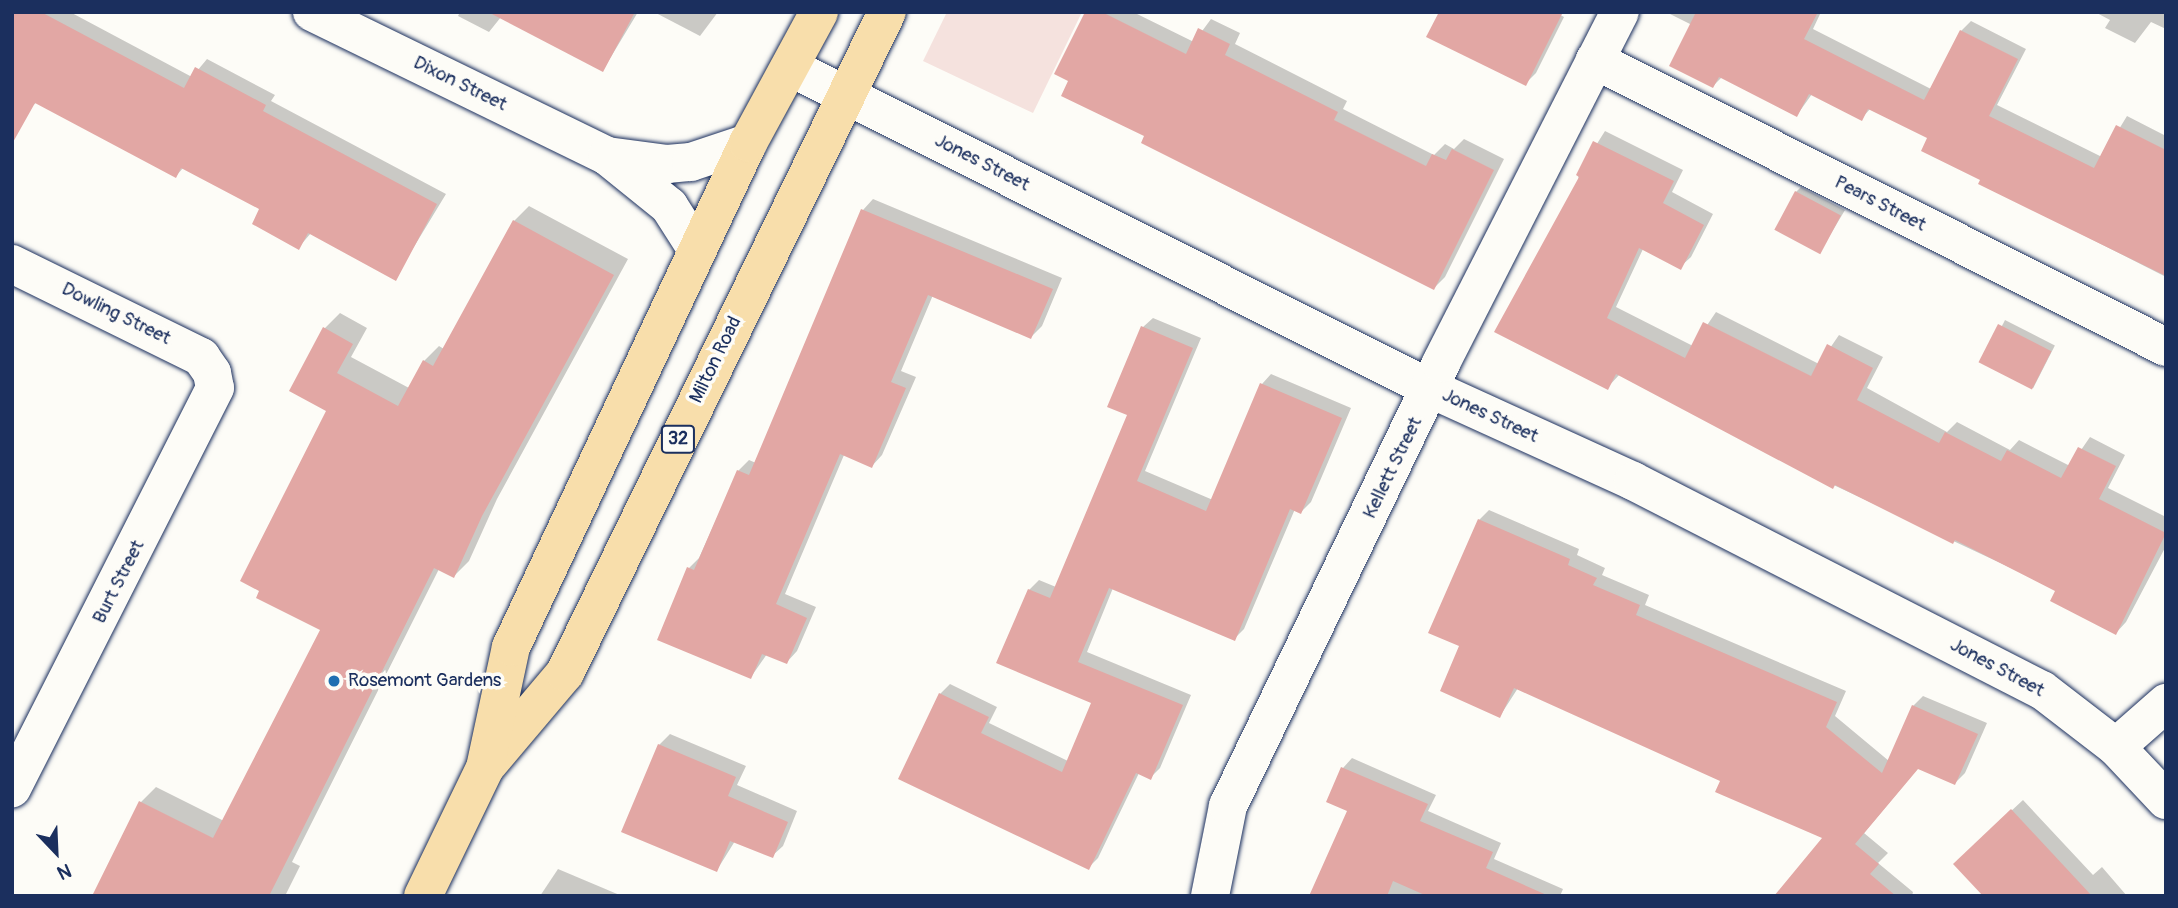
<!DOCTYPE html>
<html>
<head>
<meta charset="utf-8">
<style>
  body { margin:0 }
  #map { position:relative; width:2178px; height:908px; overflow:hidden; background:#fdfcf7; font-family:Pangolin,sans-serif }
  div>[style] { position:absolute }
  .built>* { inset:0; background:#f5e2de }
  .shadow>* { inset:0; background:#0003; transform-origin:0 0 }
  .building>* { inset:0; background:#e2a7a4; transform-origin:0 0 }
  .roads { filter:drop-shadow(0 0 2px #1b2f5e) drop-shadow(0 0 2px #1b2f5e) }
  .minor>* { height:38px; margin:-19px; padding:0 19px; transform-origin:19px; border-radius:19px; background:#fdfcf7 }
  .major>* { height:38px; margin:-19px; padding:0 19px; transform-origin:19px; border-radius:19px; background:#f8deab }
  .dots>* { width:19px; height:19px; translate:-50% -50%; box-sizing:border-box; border:4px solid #fdfcf7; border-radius:50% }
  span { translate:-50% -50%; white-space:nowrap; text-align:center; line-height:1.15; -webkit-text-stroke:7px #fdfcf7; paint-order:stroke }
  .shield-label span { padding:2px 5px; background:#fdfcf7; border:2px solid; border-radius:5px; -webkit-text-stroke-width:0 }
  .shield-label { font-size:18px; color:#1b2f5e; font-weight:700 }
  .street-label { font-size:19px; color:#1b2f5e }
  .poi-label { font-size:19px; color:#1b2f5e }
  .left { translate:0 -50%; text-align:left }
  .frame { position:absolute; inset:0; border:14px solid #1b2f5e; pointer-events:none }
  .north { position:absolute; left:21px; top:817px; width:70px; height:70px; -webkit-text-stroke:5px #fdfcf7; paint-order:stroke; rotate:157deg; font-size:19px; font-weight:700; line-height:28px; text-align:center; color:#1b2f5e }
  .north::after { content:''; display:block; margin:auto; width:24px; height:32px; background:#1b2f5e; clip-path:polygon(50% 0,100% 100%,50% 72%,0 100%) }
</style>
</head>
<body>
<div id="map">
  <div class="built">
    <div style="clip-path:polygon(947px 12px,1082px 12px,1033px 113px,923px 61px)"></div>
  </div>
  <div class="shadow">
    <div style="clip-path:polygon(14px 12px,70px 12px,192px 77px,207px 59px,275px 95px,271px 101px,446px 194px,395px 278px,311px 233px,299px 247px,262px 208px,184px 167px,176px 176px,37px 102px,31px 107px)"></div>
    <div style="clip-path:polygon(460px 12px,638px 12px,603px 70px,501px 17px,489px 32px,458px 16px)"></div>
    <div style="clip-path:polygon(654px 12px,718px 12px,700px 36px)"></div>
    <div style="clip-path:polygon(1087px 12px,1133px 12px,1194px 42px,1211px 19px,1240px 33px,1235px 44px,1347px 101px,1343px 109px,1434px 155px,1445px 144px,1454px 149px,1464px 139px,1504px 159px,1445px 277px,1434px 288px,1147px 136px,1070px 80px)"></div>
    <div style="clip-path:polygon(1555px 12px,1564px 17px,1536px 73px,1525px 84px)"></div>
    <div style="clip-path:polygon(1666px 12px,1821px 12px,1813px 29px,1931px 89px,1961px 31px,1971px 21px,2026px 49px,1997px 105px,2102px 157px,2127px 116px,2166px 136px,2166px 277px,1981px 183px,1982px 180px,1929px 137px,1871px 108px,1861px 119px,1812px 94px,1797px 115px,1722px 77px,1713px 86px,1692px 25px)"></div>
    <div style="clip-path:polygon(2095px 12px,2166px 12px,2166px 29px,2151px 22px,2135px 43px,2105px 28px,2110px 20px)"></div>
    <div style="clip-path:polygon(1605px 131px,1683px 170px,1672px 192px,1713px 214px,1691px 257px,1680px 267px,1643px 249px,1616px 307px,1693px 346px,1716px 312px,1819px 364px,1839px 335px,1883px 357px,1867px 388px,1947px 432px,1957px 422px,2010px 450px,2019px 440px,2070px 466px,2090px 437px,2125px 455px,2108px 488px,2166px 517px,2166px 546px,2126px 622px,2116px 633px,2058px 590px,1778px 459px,1620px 374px,1607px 388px,1578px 174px)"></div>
    <div style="clip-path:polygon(1801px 187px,1845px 210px,1820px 252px,1796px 192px)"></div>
    <div style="clip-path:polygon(873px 199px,1062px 278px,1042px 326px,1031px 337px,933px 295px,901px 371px,916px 377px,882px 455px,872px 466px,844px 455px,785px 594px,816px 607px,797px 651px,787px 662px,767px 654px,751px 677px,689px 568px,699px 558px,738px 471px,749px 460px,756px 463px,863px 210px)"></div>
    <div style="clip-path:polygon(529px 206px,628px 259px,497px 499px,469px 561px,454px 576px,439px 569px,292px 862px,300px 866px,285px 896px,93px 896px,141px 802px,156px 787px,224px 821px,322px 629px,328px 410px,325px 328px,340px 313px,367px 328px,351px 357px,409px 388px,424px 361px,439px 346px,444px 349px,514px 221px)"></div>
    <div style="clip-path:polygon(1153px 318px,1201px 338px,1145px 471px,1213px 500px,1262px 384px,1271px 374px,1351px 408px,1311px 502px,1301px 512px,1295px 509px,1244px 629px,1234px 639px,1113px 588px,1087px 652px,1191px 695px,1160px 768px,1151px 777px,1139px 773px,1098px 858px,1088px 868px,940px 694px,950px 684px,997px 707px,989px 723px,1068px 761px,1094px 702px,1029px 590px,1039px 580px,1056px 587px,1130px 414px,1143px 327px)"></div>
    <div style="left:2005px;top:320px;width:56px;height:48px;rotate:27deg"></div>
    <div style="clip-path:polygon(1489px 510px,1579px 549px,1577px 555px,1605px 568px,1602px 575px,1649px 595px,1645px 605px,1846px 691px,1835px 716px,1889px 761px,1913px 706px,1923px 696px,1987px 723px,1965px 773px,1955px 783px,1919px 767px,1864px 833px,1888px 853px,1878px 863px,1913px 892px,1912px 896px,1795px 896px,1825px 838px,1722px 780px,1518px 688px,1500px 716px,1462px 645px,1479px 520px)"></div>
    <div style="clip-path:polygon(670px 734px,746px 766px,737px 785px,797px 811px,783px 846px,772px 856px,735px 841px,717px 870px,659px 745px)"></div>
    <div style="clip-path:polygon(1352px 758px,1436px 795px,1428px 811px,1501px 843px,1494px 859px,1563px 889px,1560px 896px,1332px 896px,1349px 810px,1328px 802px,1343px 768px)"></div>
    <div style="clip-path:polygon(2023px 800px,2093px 875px,2102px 867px,2127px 896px,1985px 896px,1966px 853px)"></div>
    <div style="clip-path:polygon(558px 869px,622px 896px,540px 896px)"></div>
  </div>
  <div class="building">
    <div style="clip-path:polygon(12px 12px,41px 12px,184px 88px,195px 67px,266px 105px,263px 111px,437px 204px,396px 281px,308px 233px,299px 250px,252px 224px,259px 209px,181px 168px,176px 178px,35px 103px,12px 144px)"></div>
    <div style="clip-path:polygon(488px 12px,635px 12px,603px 72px)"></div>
    <div style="clip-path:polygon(1085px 12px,1102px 12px,1186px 54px,1198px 28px,1230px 44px,1225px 55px,1338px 112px,1334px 120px,1426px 166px,1432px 154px,1446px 160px,1452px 149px,1494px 170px,1434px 290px,1141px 143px,1144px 136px,1061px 96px,1068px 81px,1054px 74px)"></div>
    <div style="clip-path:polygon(1439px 12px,1563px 12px,1526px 86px,1426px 37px)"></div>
    <div style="clip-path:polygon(1696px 12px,1818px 12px,1804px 39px,1924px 100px,1960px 30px,2018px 59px,1989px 116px,2094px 168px,2116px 125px,2166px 150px,2166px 276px,1978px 184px,1980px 180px,1921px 151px,1927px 138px,1868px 109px,1862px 121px,1809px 94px,1797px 117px,1719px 77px,1713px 88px,1669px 66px)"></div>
    <div style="clip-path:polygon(1593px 141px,1674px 181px,1663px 203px,1704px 225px,1681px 270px,1639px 248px,1607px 318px,1685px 358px,1703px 322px,1811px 376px,1827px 344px,1873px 368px,1857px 400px,1939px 443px,1945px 432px,2001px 461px,2007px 450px,2061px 478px,2078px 447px,2116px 466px,2099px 499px,2166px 533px,2116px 635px,2050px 601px,2055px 591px,1955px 540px,1953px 544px,1835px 485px,1833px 489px,1616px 374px,1608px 390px,1494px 332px,1579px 177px,1576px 175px)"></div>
    <div style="left:1795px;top:191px;width:52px;height:44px;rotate:28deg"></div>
    <div style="clip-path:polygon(861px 209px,1053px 289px,1031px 339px,928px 295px,891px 382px,906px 388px,872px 468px,840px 454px,776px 604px,807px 618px,787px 664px,762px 654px,751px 679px,657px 640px,687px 567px,694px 570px,737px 470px,749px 475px)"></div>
    <div style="clip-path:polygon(513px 220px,614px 275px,482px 516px,454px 578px,434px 568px,269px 896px,92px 896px,139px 801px,213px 838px,320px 630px,256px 598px,259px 591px,240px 581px,326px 411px,289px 391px,323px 327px,353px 344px,337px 373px,398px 406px,423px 360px,433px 366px)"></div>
    <div style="left:1998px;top:324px;width:60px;height:43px;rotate:27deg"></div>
    <div style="clip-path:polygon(1141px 326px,1193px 348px,1137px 481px,1206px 511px,1260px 383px,1342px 418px,1301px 514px,1290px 509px,1235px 641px,1109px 588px,1078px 662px,1183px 705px,1151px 780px,1136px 773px,1089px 870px,898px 779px,939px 693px,989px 717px,981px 733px,1062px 772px,1091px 703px,996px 663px,1028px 589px,1050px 598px,1127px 415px,1107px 407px)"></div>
    <div style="clip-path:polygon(1478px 519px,1570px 559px,1568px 565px,1597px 578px,1593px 585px,1640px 605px,1636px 615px,1837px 702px,1826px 727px,1882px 773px,1912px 705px,1978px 734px,1955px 785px,1918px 769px,1855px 844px,1879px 864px,1870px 874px,1896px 896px,1774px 896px,1822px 838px,1715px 792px,1720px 781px,1514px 688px,1500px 718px,1440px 691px,1459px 646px,1428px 633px)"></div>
    <div style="clip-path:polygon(658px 744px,736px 777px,728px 796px,788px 822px,773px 858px,730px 841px,717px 872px,621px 832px)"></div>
    <div style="clip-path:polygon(1341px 767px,1428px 804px,1420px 821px,1493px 852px,1486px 868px,1549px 896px,1427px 896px,1393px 881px,1387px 896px,1309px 896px,1347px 811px,1326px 802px)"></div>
    <div style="clip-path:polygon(2011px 809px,2092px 896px,1983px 896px,1953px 864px)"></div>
  </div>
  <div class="roads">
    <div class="minor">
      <div style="left:312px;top:12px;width:328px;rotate:26deg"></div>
      <div style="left:607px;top:156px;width:80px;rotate:38.9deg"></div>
      <div style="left:669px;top:206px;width:52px;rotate:57.5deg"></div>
      <div style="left:1595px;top:60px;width:639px;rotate:26.69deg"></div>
      <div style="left:790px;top:67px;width:715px;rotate:26.67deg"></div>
      <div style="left:1429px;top:388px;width:224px;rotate:24.5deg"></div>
      <div style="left:1633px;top:481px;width:459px;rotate:27.1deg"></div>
      <div style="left:2042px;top:690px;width:93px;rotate:37.6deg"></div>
      <div style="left:2116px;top:747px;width:73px;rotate:46.7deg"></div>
      <div style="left:607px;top:156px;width:61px;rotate:7.6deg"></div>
      <div style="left:667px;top:164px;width:24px;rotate:-5deg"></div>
      <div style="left:691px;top:162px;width:60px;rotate:-18.4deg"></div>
      <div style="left:12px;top:264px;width:211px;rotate:26.2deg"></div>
      <div style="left:201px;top:357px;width:19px;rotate:55deg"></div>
      <div style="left:212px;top:373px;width:15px;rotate:79deg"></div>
      <div style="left:215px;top:388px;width:449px;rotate:116.9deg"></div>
      <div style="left:2116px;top:747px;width:67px;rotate:-41.3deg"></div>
      <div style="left:1210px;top:896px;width:92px;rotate:-78.7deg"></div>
      <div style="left:1228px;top:806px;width:492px;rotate:-64.3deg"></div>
      <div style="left:1441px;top:363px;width:394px;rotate:-63deg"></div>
    </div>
    <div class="major">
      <div style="left:489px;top:763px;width:118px;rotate:-49.8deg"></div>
      <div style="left:565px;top:673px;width:735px;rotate:-64.03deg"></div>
      <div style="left:423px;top:896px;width:142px;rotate:-64.2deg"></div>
      <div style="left:485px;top:768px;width:124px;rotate:-77.9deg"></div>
      <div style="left:511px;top:647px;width:557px;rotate:-64.82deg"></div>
      <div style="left:748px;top:143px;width:149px;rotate:-61.5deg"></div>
    </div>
  </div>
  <div class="dots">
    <div style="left:334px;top:681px;background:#1f6fb2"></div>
  </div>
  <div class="shield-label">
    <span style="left:678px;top:439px">32</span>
  </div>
  <div class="street-label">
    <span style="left:460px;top:84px;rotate:26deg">Dixon Street</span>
    <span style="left:982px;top:163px;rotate:27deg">Jones Street</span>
    <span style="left:1880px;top:204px;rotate:27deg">Pears Street</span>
    <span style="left:116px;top:314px;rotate:26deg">Dowling Street</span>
    <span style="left:716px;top:360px;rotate:-64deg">Milton Road</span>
    <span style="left:1490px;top:416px;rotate:25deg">Jones Street</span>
    <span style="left:1393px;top:468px;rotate:-64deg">Kellett Street</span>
    <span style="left:119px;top:582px;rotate:-63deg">Burt Street</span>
    <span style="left:1997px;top:668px;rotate:28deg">Jones Street</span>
  </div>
  <div class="poi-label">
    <span class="left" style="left:348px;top:681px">Rosemont Gardens</span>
  </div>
  <div class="frame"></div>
  <div class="north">N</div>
</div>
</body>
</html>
